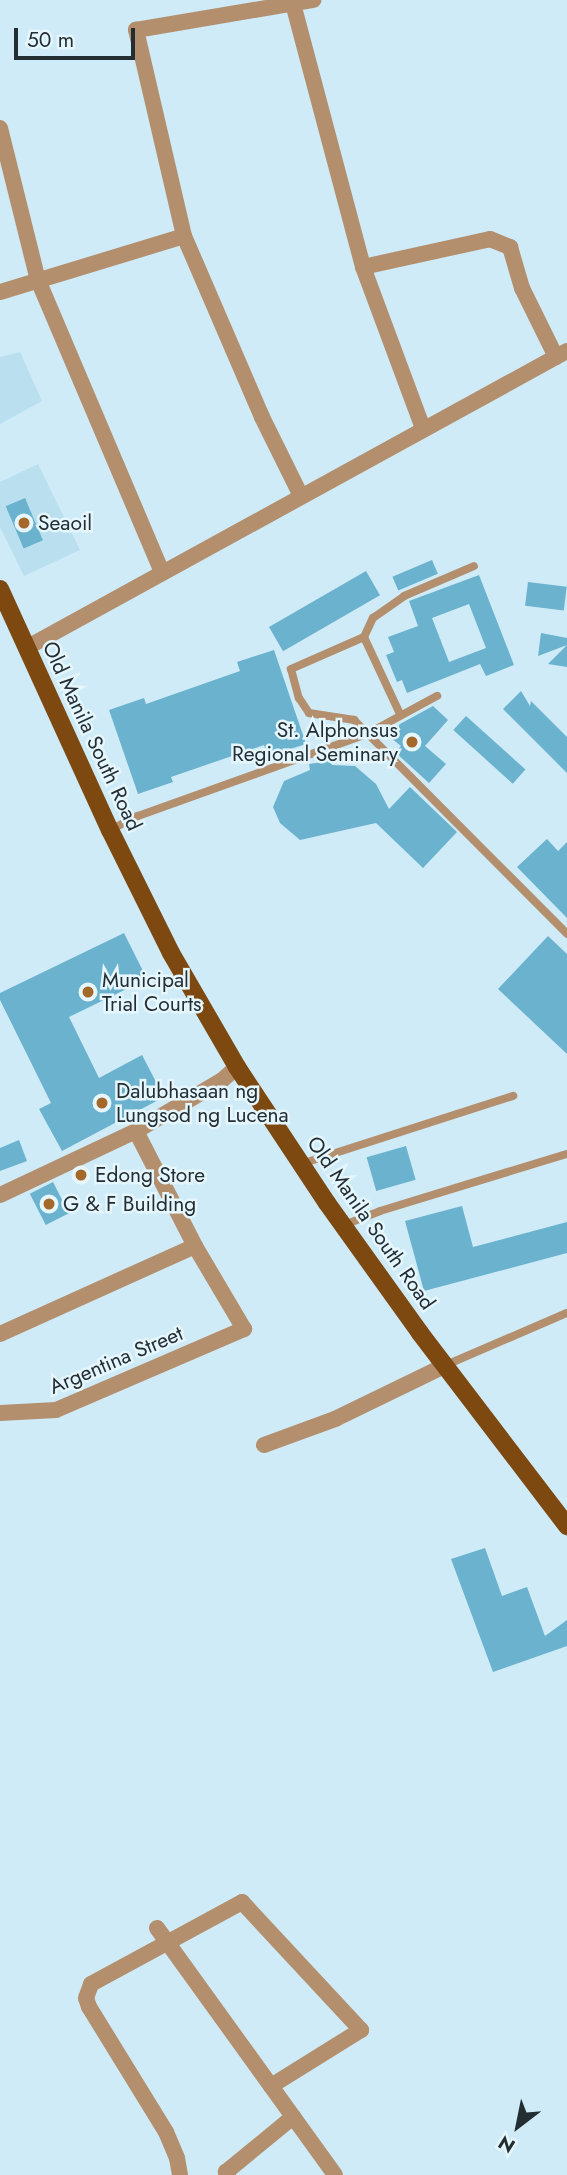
<!DOCTYPE html>
<html>
<head>
<meta charset="utf-8">
<style>
  body { margin:0 }
  #map { position:relative; width:567px; height:2175px; overflow:hidden; background:#ceebf7; font-family:Jost,sans-serif }
  div>[style] { position:absolute }
  .built>* { inset:0; background:#bae0ef }
  .building>* { inset:0; background:#6bb2ce; transform-origin:0 0 }
  .service>* { height:8px; margin:-4px; padding:0 4px; transform-origin:4px; border-radius:4px; background:#b48f6e }
  .minor>* { height:16px; margin:-8px; padding:0 8px; transform-origin:8px; border-radius:8px; background:#b48f6e }
  .primary>* { height:18px; margin:-9px; padding:0 9px; transform-origin:9px; border-radius:9px; background:#7d4911 }
  .dots>* { width:19px; height:19px; translate:-50% -50%; box-sizing:border-box; border:4px solid #e5f6fd; border-radius:50% }
  span { translate:-50% -50%; white-space:nowrap; text-align:center; line-height:1.15; -webkit-text-stroke:5px #e5f6fd; paint-order:stroke }
  .poi-label { font-size:21px; color:#232e33 }
  .left { translate:0 -50%; text-align:left }
  .right { translate:-100% -50%; text-align:right }
  .street-label { font-size:21px; color:#232e33 }
  .north { position:absolute; left:483px; top:2091px; width:70px; height:70px; -webkit-text-stroke:5px #e5f6fd; paint-order:stroke; rotate:212deg; font-size:19px; font-weight:700; line-height:28px; text-align:center; color:#232e33 }
  .north::after { content:''; display:block; margin:auto; width:24px; height:32px; background:#232e33; clip-path:polygon(50% 0,100% 100%,50% 72%,0 100%) }
  .scale { position:absolute; left:14px; top:28px; width:121px; height:32px; box-sizing:border-box; border:4px solid #232e33; border-top:0; padding-left:9px; font-size:21px; line-height:24px; white-space:nowrap; color:#232e33; -webkit-text-stroke:5px #e5f6fd; paint-order:stroke }
</style>
</head>
<body>
<div id="map">
  <div class="built">
    <div style="clip-path:polygon(20px 352px,42px 401px,0 424px,0 357px)"></div>
    <div style="clip-path:polygon(38px 464px,80px 550px,24px 576px,0 527px,0 482px)"></div>
  </div>
  <div class="building">
    <div style="left:25px;top:498px;width:46px;height:21px;rotate:67deg"></div>
    <div style="left:432px;top:560px;width:15px;height:43px;rotate:67deg"></div>
    <div style="left:366px;top:571px;width:28px;height:112px;rotate:60deg"></div>
    <div style="clip-path:polygon(evenodd,479px 575px,514px 665px,486px 676px,480px 664px,407px 693px,402px 680px,397px 682px,386px 655px,394px 652px,388px 637px,418px 626px,409px 601px,479px 575px,469px 604px,486px 648px,449px 662px,432px 618px,469px 604px)"></div>
    <div style="left:528px;top:582px;width:39px;height:24px;rotate:7deg"></div>
    <div style="clip-path:polygon(541px 633px,567px 638px,567px 667px,548px 664px,567px 645px,538px 656px)"></div>
    <div style="clip-path:polygon(274px 650px,306px 744px,268px 756px,264px 745px,171px 777px,173px 782px,138px 794px,109px 710px,144px 698px,146px 704px,240px 671px,237px 662px)"></div>
    <div style="clip-path:polygon(521px 691px,530px 706px,531px 701px,567px 737px,567px 773px,503px 709px)"></div>
    <div style="clip-path:polygon(433px 706px,448px 720px,425px 746px,446px 764px,429px 783px,395px 752px,401px 746px,391px 738px,400px 724px)"></div>
    <div style="left:466px;top:716px;width:80px;height:19px;rotate:42deg"></div>
    <div style="clip-path:polygon(330px 761px,332px 765px,355px 766px,376px 784px,389px 809px,410px 787px,457px 832px,423px 868px,376px 823px,300px 840px,280px 823px,273px 807px,284px 781px,310px 770px,309px 764px)"></div>
    <div style="clip-path:polygon(547px 839px,558px 851px,567px 842px,567px 918px,517px 867px)"></div>
    <div style="clip-path:polygon(124px 933px,147px 979px,69px 1017px,99px 1078px,142px 1055px,164px 1097px,62px 1151px,39px 1109px,51px 1103px,0 1000px,0 993px)"></div>
    <div style="clip-path:polygon(548px 936px,567px 954px,567px 1054px,498px 989px)"></div>
    <div style="clip-path:polygon(19px 1140px,27px 1161px,0 1171px,0 1148px)"></div>
    <div style="left:406px;top:1146px;width:35px;height:41px;rotate:74deg"></div>
    <div style="left:53px;top:1182px;width:35px;height:26px;rotate:63deg"></div>
    <div style="clip-path:polygon(462px 1206px,473px 1247px,567px 1222px,567px 1253px,424px 1291px,405px 1221px)"></div>
    <div style="clip-path:polygon(485px 1548px,502px 1596px,527px 1587px,545px 1636px,567px 1620px,567px 1646px,493px 1672px,451px 1559px)"></div>
  </div>
  <div class="service">
    <div style="left:364px;top:637px;width:80px;rotate:156.3deg"></div>
    <div style="left:291px;top:669px;width:30px;rotate:75deg"></div>
    <div style="left:299px;top:698px;width:18px;rotate:56deg"></div>
    <div style="left:309px;top:713px;width:46px;rotate:8.8deg"></div>
    <div style="left:354px;top:720px;width:302px;rotate:45.1deg"></div>
    <div style="left:400px;top:714px;width:85px;rotate:-115.1deg"></div>
    <div style="left:364px;top:637px;width:21px;rotate:-65deg"></div>
    <div style="left:373px;top:618px;width:38px;rotate:-35deg"></div>
    <div style="left:404px;top:596px;width:76px;rotate:-23.2deg"></div>
    <div style="left:110px;top:830px;width:31px;rotate:-27deg"></div>
    <div style="left:138px;top:816px;width:243px;rotate:-19.7deg"></div>
    <div style="left:367px;top:734px;width:80px;rotate:-28.5deg"></div>
    <div style="left:301px;top:1164px;width:223px;rotate:-17.8deg"></div>
    <div style="left:344px;top:1225px;width:39px;rotate:-21deg"></div>
    <div style="left:380px;top:1211px;width:195px;rotate:-17deg"></div>
    <div style="left:446px;top:1365px;width:132px;rotate:-23.3deg"></div>
  </div>
  <div class="minor">
    <div style="left:292px;top:0;width:276px;rotate:75.1deg"></div>
    <div style="left:363px;top:267px;width:172px;rotate:69.6deg"></div>
    <div style="left:0;top:128px;width:157px;rotate:76deg"></div>
    <div style="left:38px;top:280px;width:317px;rotate:67deg"></div>
    <div style="left:363px;top:267px;width:130px;rotate:-12.4deg"></div>
    <div style="left:490px;top:239px;width:22px;rotate:22deg"></div>
    <div style="left:510px;top:247px;width:43px;rotate:73.7deg"></div>
    <div style="left:522px;top:288px;width:77px;rotate:63.8deg"></div>
    <div style="left:0;top:292px;width:192px;rotate:-16.9deg"></div>
    <div style="left:301px;top:496px;width:88px;rotate:-116.3deg"></div>
    <div style="left:262px;top:417px;width:197px;rotate:-113.3deg"></div>
    <div style="left:184px;top:236px;width:212px;rotate:-103.1deg"></div>
    <div style="left:136px;top:30px;width:180px;rotate:-9.6deg"></div>
    <div style="left:26px;top:648px;width:617px;rotate:-28.77deg"></div>
    <div style="left:0;top:1195px;width:150px;rotate:-25.2deg"></div>
    <div style="left:136px;top:1131px;width:99px;rotate:-30.5deg"></div>
    <div style="left:221px;top:1081px;width:21px;rotate:-41deg"></div>
    <div style="left:0;top:1334px;width:214px;rotate:-24.3deg"></div>
    <div style="left:0;top:1413px;width:56px;rotate:-3.1deg"></div>
    <div style="left:56px;top:1410px;width:205px;rotate:-23.3deg"></div>
    <div style="left:244px;top:1329px;width:96px;rotate:-120.6deg"></div>
    <div style="left:195px;top:1246px;width:129px;rotate:-117.2deg"></div>
    <div style="left:264px;top:1445px;width:76px;rotate:-20.1deg"></div>
    <div style="left:335px;top:1419px;width:123px;rotate:-25.9deg"></div>
    <div style="left:157px;top:1928px;width:304px;rotate:54.2deg"></div>
    <div style="left:180px;top:2175px;width:17px;rotate:-100deg"></div>
    <div style="left:177px;top:2158px;width:28px;rotate:-113deg"></div>
    <div style="left:166px;top:2132px;width:147px;rotate:-121.6deg"></div>
    <div style="left:89px;top:2007px;width:9px;rotate:-108deg"></div>
    <div style="left:86px;top:1998px;width:15px;rotate:-70deg"></div>
    <div style="left:91px;top:1984px;width:172px;rotate:-28.5deg"></div>
    <div style="left:242px;top:1902px;width:175px;rotate:47.1deg"></div>
    <div style="left:361px;top:2030px;width:106px;rotate:148.1deg"></div>
    <div style="left:228px;top:2175px;width:4px;rotate:-124deg"></div>
    <div style="left:226px;top:2172px;width:87px;rotate:-39.4deg"></div>
  </div>
  <div class="primary">
    <div style="left:0;top:589px;width:265px;rotate:65.5deg"></div>
    <div style="left:110px;top:830px;width:137px;rotate:63.6deg"></div>
    <div style="left:171px;top:953px;width:132px;rotate:59.9deg"></div>
    <div style="left:237px;top:1067px;width:163px;rotate:56.5deg"></div>
    <div style="left:327px;top:1203px;width:160px;rotate:54.4deg"></div>
    <div style="left:420px;top:1333px;width:243px;rotate:52.7deg"></div>
  </div>
  <div class="dots">
    <div style="left:24px;top:523px;background:#a4682b"></div>
    <div style="left:412px;top:742px;background:#a4682b"></div>
    <div style="left:88px;top:992px;background:#a4682b"></div>
    <div style="left:102px;top:1103px;background:#a4682b"></div>
    <div style="left:81px;top:1175px;background:#a4682b"></div>
    <div style="left:49px;top:1204px;background:#a4682b"></div>
  </div>
  <div class="poi-label">
    <span class="left" style="left:38px;top:523px">Seaoil</span>
    <span class="right" style="left:398px;top:742px">St. Alphonsus<br>Regional Seminary</span>
    <span class="left" style="left:102px;top:992px">Municipal<br>Trial Courts</span>
    <span class="left" style="left:116px;top:1103px">Dalubhasaan ng<br>Lungsod ng Lucena</span>
    <span class="left" style="left:95px;top:1175px">Edong Store</span>
    <span class="left" style="left:63px;top:1204px">G &amp; F Building</span>
  </div>
  <div class="street-label">
    <span style="left:92px;top:736px;rotate:65deg">Old Manila South Road</span>
    <span style="left:371px;top:1223px;rotate:55deg">Old Manila South Road</span>
    <span style="left:116px;top:1360px;rotate:-23deg">Argentina Street</span>
  </div>
  <div class="north">N</div>
  <div class="scale">50 m</div>
</div>
</body>
</html>
